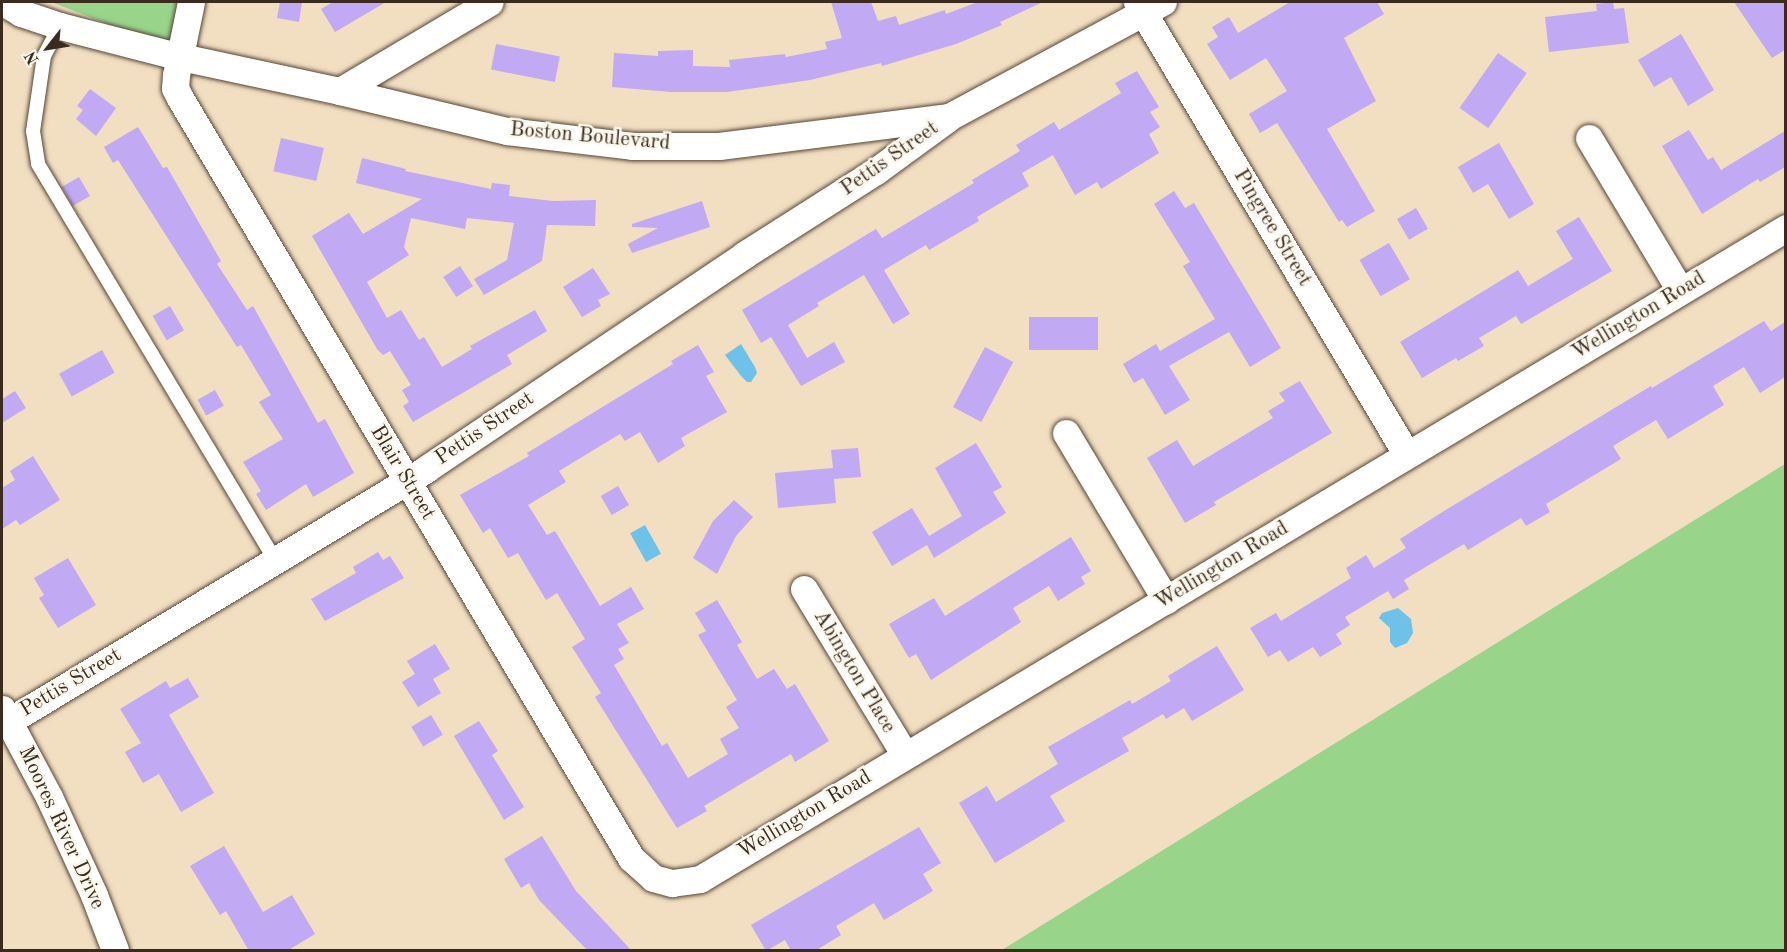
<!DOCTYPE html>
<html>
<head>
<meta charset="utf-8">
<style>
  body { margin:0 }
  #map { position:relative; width:1787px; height:952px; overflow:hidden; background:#f2dec0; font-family:"Old Standard TT",serif }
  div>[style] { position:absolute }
  .green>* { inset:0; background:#98d58a }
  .water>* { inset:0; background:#6ec2ea; transform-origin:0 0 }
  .building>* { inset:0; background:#c1a9f3; transform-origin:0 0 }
  .roads { filter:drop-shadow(0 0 2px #564536) drop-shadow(0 0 2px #564536) }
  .lane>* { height:14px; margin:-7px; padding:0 7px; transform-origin:7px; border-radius:7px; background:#fff }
  .street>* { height:27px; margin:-13.5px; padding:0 13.5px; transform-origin:13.5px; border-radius:13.5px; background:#fff }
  span { translate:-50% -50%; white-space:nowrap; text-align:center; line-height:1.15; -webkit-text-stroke:5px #fbf7ec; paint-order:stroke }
  .street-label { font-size:21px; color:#3b2a1e }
  .frame { position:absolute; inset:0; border:3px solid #3b2a1e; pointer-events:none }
  .north { position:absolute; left:18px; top:18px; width:60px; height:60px; -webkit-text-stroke:4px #fbf7ec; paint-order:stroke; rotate:239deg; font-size:16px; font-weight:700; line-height:24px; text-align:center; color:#3b2a1e }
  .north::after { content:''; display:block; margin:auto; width:21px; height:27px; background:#3b2a1e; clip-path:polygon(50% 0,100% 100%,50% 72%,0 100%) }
</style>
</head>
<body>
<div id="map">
  <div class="green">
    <div style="clip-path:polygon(51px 2px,193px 2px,180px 52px)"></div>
    <div style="clip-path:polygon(1785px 464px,1785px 950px,1002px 950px)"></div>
  </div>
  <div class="water">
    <div style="clip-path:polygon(741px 344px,755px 367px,757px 373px,751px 382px,747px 382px,741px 376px,725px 355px)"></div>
    <div style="left:645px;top:525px;width:33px;height:17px;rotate:61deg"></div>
    <div style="clip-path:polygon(1398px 608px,1411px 619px,1413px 633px,1407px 643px,1395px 648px,1390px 642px,1390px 628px,1379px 618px,1382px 613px)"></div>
  </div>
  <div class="building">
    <div style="clip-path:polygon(280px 2px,302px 2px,299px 22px,277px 18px)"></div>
    <div style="clip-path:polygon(333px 2px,386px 2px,335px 32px,321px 9px)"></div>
    <div style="clip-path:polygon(831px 2px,871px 2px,878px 21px,896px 16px,899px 25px,945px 10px,946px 14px,978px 2px,1043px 2px,1000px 22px,1002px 25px,956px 44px,882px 66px,881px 63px,810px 80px,727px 92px,671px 92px,612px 87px,614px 53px,658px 56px,658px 51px,693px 50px,693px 66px,730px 67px,729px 60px,785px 54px,786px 57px,827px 49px,825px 42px,842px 38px)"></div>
    <div style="clip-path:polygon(1290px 2px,1377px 2px,1384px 14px,1344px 38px,1376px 101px,1327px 129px,1375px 211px,1347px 227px,1342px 220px,1339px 222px,1277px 123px,1260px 133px,1249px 114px,1287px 91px,1266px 58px,1230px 80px,1207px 44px,1218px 37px,1212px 27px,1229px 17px,1238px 33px)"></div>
    <div style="clip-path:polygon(1613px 2px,1614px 9px,1624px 8px,1629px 43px,1549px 52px,1545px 17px,1597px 11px,1596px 4px)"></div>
    <div style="clip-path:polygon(1734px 2px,1785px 2px,1785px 50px,1772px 58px)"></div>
    <div style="clip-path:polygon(1681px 34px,1714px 90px,1688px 106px,1671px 77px,1654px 87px,1638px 60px)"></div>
    <div style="left:496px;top:44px;width:65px;height:26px;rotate:11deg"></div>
    <div style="left:1498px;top:53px;width:35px;height:67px;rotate:35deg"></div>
    <div style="clip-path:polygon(1137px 71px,1159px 107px,1150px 112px,1160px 127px,1149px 134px,1159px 153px,1101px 189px,1097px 182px,1075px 195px,1053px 155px,1022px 173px,1029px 186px,977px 217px,979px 221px,929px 250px,926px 245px,884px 270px,910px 314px,893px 324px,864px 275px,817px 303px,819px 306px,788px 325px,807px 358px,834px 342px,845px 362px,801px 386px,771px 337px,761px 343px,742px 310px,876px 229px,882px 238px,974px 183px,972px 180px,1020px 151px,1016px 145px,1054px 122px,1059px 130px,1121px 93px,1115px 83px)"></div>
    <div style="clip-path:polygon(90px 89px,116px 108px,96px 136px,76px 119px,83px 110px,77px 106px)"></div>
    <div style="clip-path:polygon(138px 127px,163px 168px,167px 167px,221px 261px,217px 264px,247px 310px,253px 306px,318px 423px,325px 419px,354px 473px,313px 497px,306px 484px,266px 510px,256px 494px,261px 491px,243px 462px,283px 439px,259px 402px,271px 395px,241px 345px,237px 347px,118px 160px,113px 163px,104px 147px)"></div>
    <div style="clip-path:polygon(1689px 130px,1708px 160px,1713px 157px,1721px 170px,1785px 131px,1785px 167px,1760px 182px,1758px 179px,1702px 214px,1662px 146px)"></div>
    <div style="left:281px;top:138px;width:44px;height:34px;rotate:13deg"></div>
    <div style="clip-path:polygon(1499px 143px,1534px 204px,1509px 219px,1488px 184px,1473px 193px,1458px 167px)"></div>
    <div style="clip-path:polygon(362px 158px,406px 169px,405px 171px,491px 189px,492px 183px,510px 185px,509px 196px,553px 201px,596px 200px,595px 226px,547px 225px,542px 261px,484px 295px,474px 279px,507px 260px,514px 223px,467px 218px,465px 229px,411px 218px,404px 247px,409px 255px,367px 282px,387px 318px,401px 310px,419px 340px,424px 337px,442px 367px,472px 349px,470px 346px,535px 310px,547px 331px,507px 355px,512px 364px,413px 422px,403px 406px,409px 402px,402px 390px,411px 385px,390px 351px,383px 355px,377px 349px,312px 236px,349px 213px,363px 234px,422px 199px,356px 183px)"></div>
    <div style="left:79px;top:177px;width:22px;height:20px;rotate:60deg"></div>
    <div style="clip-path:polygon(1174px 191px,1185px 208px,1194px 203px,1281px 348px,1250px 367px,1229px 332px,1169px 366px,1190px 400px,1165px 415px,1143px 378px,1134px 383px,1123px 364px,1156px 344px,1160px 351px,1215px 319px,1183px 266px,1190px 262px,1154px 204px)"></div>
    <div style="clip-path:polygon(702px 201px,710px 227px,632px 253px,628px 244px,658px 228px,632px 227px,632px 224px)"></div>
    <div style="left:1416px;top:208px;width:24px;height:22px;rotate:60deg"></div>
    <div style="clip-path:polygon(1579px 217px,1612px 271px,1521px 324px,1516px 316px,1479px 338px,1484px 346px,1458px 361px,1456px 358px,1422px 378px,1400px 342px,1518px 270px,1528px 286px,1573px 259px,1556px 231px)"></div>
    <div style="left:1389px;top:243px;width:42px;height:34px;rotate:60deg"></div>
    <div style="left:460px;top:266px;width:24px;height:20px;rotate:57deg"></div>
    <div style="clip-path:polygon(593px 268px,610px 294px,598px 300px,601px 306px,582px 317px,563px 287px)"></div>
    <div style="left:170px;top:306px;width:28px;height:20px;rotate:60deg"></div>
    <div style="left:1098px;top:317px;width:33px;height:69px;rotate:90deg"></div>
    <div style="clip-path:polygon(1764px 321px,1771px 331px,1785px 322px,1785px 377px,1760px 393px,1744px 367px,1713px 386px,1724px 405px,1668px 439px,1656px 420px,1613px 446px,1621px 459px,1546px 504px,1550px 512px,1526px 526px,1521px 518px,1468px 550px,1464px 544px,1404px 580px,1409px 589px,1393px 599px,1388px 591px,1345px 617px,1350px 625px,1336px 634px,1342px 644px,1320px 657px,1313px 647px,1288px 662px,1280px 650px,1268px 657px,1250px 628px,1276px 613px,1281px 621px,1351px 578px,1346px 568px,1366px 555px,1374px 568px,1406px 548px,1400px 539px,1444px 511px,1651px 386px,1652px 388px)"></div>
    <div style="clip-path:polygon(698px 345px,714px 372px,706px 376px,727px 412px,681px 438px,685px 446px,658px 463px,640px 432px,625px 441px,620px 434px,559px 471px,566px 482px,528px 505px,547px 535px,555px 531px,600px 606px,631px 587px,644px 609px,617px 624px,629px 643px,618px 649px,624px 659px,614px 665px,662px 746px,667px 743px,688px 778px,728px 754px,720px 739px,739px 728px,726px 707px,737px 700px,698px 635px,706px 631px,695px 613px,717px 600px,742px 642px,737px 645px,757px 679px,774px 669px,787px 689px,795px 684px,829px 741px,795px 762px,791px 754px,704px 806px,707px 811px,677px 828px,595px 697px,601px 693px,572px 647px,585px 639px,557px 593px,546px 600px,518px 553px,508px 558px,490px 528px,483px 533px,460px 495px,529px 456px,527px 453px,673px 364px,671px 361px)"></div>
    <div style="left:985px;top:347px;width:32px;height:68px;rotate:28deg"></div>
    <div style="left:102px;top:350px;width:26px;height:49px;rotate:61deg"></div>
    <div style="clip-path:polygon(1300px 381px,1332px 433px,1214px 502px,1216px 505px,1185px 523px,1147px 458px,1177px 440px,1193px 466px,1273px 418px,1268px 411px,1285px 401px,1279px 393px)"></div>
    <div style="left:215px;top:390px;width:18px;height:20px;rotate:61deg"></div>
    <div style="clip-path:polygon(15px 391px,26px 408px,2px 423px,2px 399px)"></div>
    <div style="clip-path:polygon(976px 443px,1002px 487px,993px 492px,1006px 513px,934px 558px,927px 545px,892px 566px,872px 532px,912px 508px,929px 536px,962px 516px,935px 468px)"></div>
    <div style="clip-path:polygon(858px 448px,861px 477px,834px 479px,836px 503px,778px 508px,775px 473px,833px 468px,831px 450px)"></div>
    <div style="clip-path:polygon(33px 456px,60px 500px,20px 525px,16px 520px,2px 529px,2px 488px,15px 480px,10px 471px)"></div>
    <div style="left:618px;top:486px;width:22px;height:20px;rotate:60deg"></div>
    <div style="clip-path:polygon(734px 500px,753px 517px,736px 536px,717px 574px,693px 558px,713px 521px)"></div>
    <div style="clip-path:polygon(1071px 537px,1091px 571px,1081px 577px,1085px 584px,1058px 601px,1049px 586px,1013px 608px,1021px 622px,931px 680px,916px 654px,909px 658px,889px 624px,934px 598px,945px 616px)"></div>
    <div style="clip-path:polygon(378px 552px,383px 560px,390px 556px,404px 578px,325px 621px,311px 599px,356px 573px,353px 567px)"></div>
    <div style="clip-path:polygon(68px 558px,96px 605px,58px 628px,39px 598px,44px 595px,34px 578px)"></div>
    <div style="clip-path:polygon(435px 644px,450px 669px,433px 679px,441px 693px,418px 707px,402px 682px,415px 674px,407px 661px)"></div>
    <div style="clip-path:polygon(1217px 646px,1244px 690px,1192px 721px,1184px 708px,1166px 719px,1163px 714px,1122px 738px,1129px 751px,1050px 796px,1065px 821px,995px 863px,959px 803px,987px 786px,996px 802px,1058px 764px,1048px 747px,1130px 700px,1132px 704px,1171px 681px,1168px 676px)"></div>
    <div style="clip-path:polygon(188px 678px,199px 697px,169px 715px,214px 793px,181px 812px,159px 774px,143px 783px,125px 752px,141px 743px,120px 709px,166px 681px,170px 688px)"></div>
    <div style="left:431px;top:715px;width:23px;height:23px;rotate:59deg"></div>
    <div style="clip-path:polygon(479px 721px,498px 751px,492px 755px,524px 807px,504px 820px,454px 736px)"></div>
    <div style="clip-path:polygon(919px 827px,941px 863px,923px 874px,933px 891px,884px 920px,874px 903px,836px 926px,841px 935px,815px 951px,791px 951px,785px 940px,766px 951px,751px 925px)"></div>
    <div style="clip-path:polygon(542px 836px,576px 891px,632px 951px,588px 951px,539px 900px,529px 883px,521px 888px,504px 859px)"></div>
    <div style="clip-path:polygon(224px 846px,263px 912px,292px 895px,315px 934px,287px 951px,249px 951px,226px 911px,220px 915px,190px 866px)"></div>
  </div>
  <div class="roads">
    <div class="lane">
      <div style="left:60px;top:26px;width:34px;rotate:118deg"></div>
      <div style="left:44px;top:56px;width:76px;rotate:98.3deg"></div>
      <div style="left:33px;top:131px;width:33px;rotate:81deg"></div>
      <div style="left:38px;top:164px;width:460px;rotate:59.1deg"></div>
    </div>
    <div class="street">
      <div style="left:3px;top:2px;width:21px;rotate:31deg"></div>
      <div style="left:21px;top:13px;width:41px;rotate:18.4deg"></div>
      <div style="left:60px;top:26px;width:125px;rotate:14.4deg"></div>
      <div style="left:181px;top:57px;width:163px;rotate:12.1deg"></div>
      <div style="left:340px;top:91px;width:172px;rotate:13.5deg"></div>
      <div style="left:507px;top:131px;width:126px;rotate:6.8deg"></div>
      <div style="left:632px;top:146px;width:87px"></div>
      <div style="left:719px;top:146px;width:232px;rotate:-7.2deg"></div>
      <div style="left:949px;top:117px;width:243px;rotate:-28.3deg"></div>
      <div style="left:191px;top:2px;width:75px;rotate:101.6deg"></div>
      <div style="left:176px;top:75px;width:13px;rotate:94deg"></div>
      <div style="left:175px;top:88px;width:11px;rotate:63deg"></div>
      <div style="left:180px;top:98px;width:884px;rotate:59.31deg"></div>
      <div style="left:631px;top:858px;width:30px;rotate:42deg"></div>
      <div style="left:653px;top:878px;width:20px;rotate:15deg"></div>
      <div style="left:672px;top:883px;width:28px;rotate:-8deg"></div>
      <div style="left:700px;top:879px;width:1266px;rotate:-30.94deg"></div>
      <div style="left:1137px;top:2px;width:527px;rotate:59.2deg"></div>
      <div style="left:340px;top:91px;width:174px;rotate:-30.7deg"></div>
      <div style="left:1589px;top:138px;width:177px;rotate:59.1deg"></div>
      <div style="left:1066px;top:433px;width:195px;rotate:59.1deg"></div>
      <div style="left:804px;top:589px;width:194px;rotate:58.7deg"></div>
      <div style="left:2px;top:709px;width:100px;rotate:61.9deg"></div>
      <div style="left:49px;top:797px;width:108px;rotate:65.3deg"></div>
      <div style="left:94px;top:895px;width:59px;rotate:69.1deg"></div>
      <div style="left:9px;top:721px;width:487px;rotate:-31.1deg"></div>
      <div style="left:426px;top:469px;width:383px;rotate:-33.9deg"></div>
      <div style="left:744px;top:255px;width:156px;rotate:-32.5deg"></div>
      <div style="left:876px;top:171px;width:88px;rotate:-36.2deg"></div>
    </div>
  </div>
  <div class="street-label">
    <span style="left:590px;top:137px;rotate:5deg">Boston Boulevard</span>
    <span style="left:890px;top:159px;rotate:-35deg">Pettis Street</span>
    <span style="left:1272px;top:228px;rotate:59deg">Pingree Street</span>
    <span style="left:1639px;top:316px;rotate:-31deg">Wellington Road</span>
    <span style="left:485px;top:429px;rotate:-34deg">Pettis Street</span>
    <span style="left:402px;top:473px;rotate:59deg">Blair Street</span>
    <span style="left:1222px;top:566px;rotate:-31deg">Wellington Road</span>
    <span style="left:854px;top:672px;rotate:59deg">Abington Place</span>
    <span style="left:71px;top:683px;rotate:-31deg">Pettis Street</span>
    <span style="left:805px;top:815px;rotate:-31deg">Wellington Road</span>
    <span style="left:61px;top:828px;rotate:65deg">Moores River Drive</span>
  </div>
  <div class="frame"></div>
  <div class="north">N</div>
</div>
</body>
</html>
